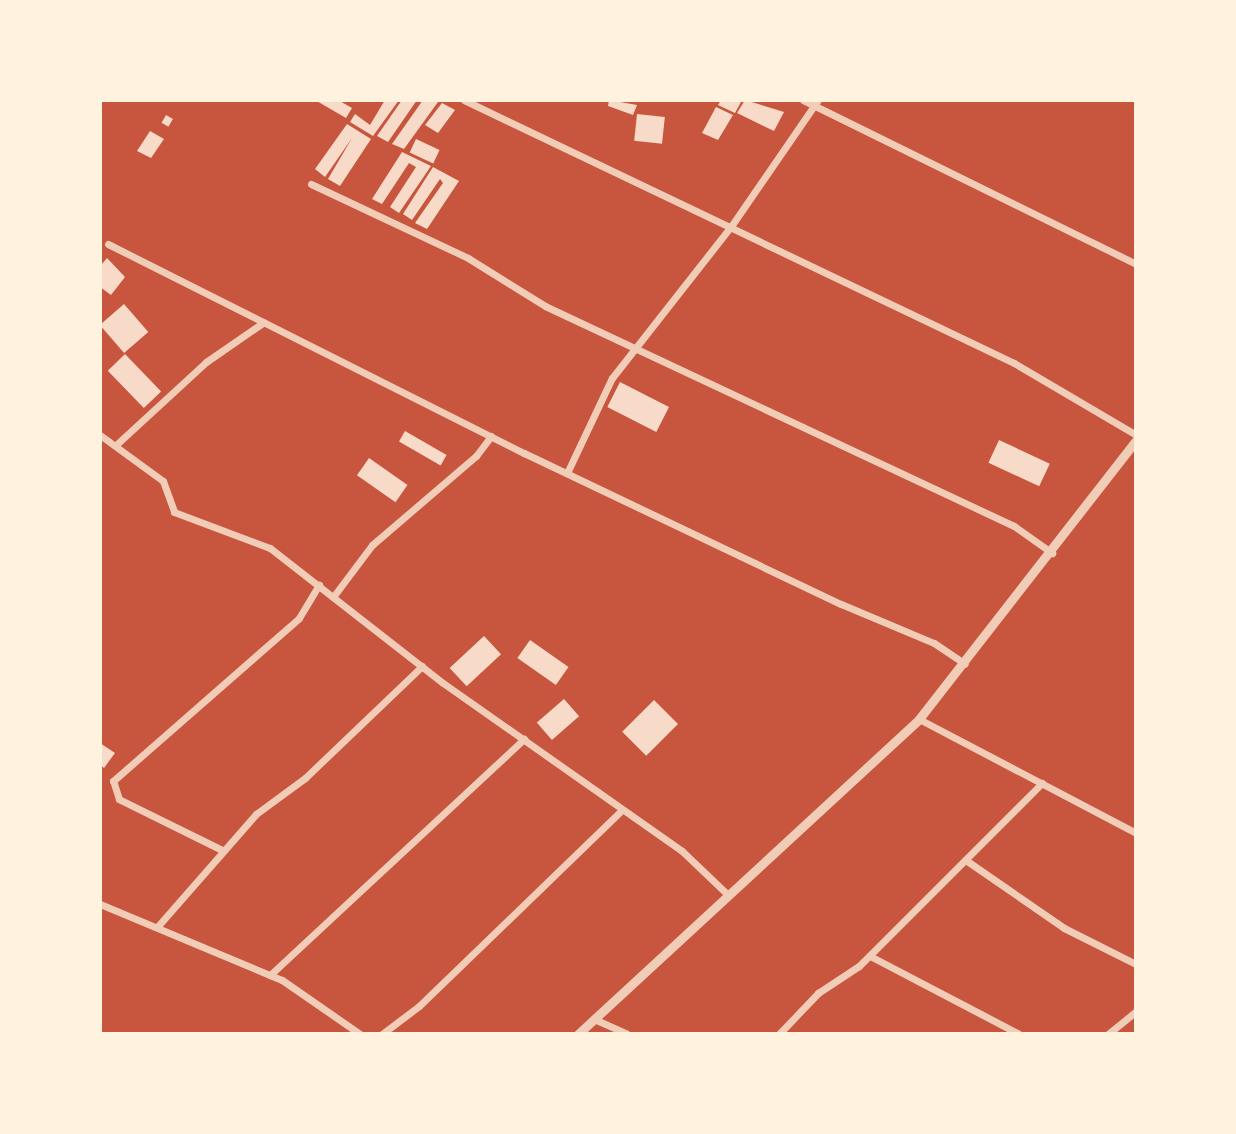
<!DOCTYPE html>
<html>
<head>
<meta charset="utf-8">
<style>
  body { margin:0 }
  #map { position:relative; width:1236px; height:1134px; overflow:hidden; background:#c8553d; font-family:"Noto Serif",serif }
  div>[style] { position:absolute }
  .building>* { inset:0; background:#f7dbc8; transform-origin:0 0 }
  .minor>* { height:7px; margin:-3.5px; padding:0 3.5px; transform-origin:3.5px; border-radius:3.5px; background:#f1ccb7 }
  .tertiary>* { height:9px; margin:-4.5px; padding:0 4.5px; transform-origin:4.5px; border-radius:4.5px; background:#f1ccb7 }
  span { translate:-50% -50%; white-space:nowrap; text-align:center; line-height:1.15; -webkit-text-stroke:8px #fff3e0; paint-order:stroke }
  .frame { position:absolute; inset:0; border:102px solid #fff3e0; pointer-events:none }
</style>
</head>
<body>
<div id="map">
  <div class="building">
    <div style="clip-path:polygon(315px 100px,338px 100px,352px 108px,346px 118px)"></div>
    <div style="clip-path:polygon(385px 100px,399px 100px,373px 136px,350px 122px,355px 114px,370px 125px)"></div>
    <div style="clip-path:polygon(402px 100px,417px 100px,388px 142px,377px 136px)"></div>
    <div style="clip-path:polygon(423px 100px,438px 102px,404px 149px,392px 144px)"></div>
    <div style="clip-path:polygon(609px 100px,637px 105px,633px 115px,608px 106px)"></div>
    <div style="clip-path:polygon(721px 100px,742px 100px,735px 113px,718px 105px)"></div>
    <div style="clip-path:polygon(745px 100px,784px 112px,774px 131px,737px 113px)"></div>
    <div style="clip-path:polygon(442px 103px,455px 110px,438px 133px,425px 125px)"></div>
    <div style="clip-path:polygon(716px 107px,733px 115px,718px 140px,702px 133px)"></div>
    <div style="left:637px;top:114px;width:28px;height:27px;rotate:6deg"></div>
    <div style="left:166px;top:115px;width:8px;height:9px;rotate:30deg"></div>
    <div style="clip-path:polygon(347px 124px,371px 139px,340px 186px,328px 179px,352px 138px,325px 177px,315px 169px)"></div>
    <div style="clip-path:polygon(150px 131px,164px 139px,151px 158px,137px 151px)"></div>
    <div style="left:416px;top:139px;width:26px;height:15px;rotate:25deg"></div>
    <div style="clip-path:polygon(402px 152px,431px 166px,399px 213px,390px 207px,416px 167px,409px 163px,382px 204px,372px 199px)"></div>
    <div style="clip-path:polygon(433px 167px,459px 181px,427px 229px,415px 223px,443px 183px,440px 179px,412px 220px,403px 214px)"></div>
    <div style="clip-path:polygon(107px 258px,125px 277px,111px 295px,100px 287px,101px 265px)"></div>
    <div style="left:124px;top:304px;width:37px;height:32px;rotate:49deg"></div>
    <div style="left:125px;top:354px;width:52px;height:24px;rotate:46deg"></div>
    <div style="left:620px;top:382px;width:55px;height:28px;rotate:27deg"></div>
    <div style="left:405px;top:431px;width:48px;height:12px;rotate:30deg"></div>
    <div style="left:999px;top:440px;width:56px;height:25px;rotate:25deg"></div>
    <div style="left:369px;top:458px;width:47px;height:21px;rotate:35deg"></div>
    <div style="left:484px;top:636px;width:25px;height:47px;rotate:47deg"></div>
    <div style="left:530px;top:640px;width:47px;height:22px;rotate:35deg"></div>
    <div style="left:564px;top:699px;width:23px;height:36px;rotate:49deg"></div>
    <div style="left:654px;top:700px;width:34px;height:45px;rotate:45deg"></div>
    <div style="clip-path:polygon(100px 743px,115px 753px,104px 768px,100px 765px)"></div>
  </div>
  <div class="minor">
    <div style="left:464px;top:100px;width:610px;rotate:25.56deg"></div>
    <div style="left:1014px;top:363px;width:142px;rotate:30.5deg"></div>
    <div style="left:803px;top:100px;width:371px;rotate:26.2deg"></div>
    <div style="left:311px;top:184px;width:174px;rotate:25.2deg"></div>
    <div style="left:468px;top:258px;width:91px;rotate:31.9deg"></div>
    <div style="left:545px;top:306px;width:518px;rotate:25.13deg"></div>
    <div style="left:1014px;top:526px;width:47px;rotate:35.4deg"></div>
    <div style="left:108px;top:244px;width:466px;rotate:26.7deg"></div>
    <div style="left:524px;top:453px;width:351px;rotate:25.5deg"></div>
    <div style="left:841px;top:604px;width:101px;rotate:22.8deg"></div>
    <div style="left:934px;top:643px;width:37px;rotate:34deg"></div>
    <div style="left:100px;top:435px;width:78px;rotate:36.1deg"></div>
    <div style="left:163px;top:481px;width:33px;rotate:70deg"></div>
    <div style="left:174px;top:512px;width:103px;rotate:20.6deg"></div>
    <div style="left:270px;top:548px;width:219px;rotate:38deg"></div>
    <div style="left:443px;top:683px;width:292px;rotate:35.1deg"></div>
    <div style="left:682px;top:851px;width:62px;rotate:43.7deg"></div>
    <div style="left:118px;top:443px;width:120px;rotate:-42.6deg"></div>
    <div style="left:206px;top:362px;width:70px;rotate:-34.6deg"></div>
    <div style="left:567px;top:473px;width:105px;rotate:-64.7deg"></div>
    <div style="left:612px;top:378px;width:194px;rotate:-51.9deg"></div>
    <div style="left:732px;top:225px;width:152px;rotate:-55.5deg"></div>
    <div style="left:333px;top:597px;width:65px;rotate:-53.1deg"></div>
    <div style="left:372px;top:545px;width:137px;rotate:-40.6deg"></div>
    <div style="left:476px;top:456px;width:25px;rotate:-53deg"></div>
    <div style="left:919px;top:719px;width:245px;rotate:27.7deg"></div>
    <div style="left:222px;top:850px;width:115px;rotate:-153.7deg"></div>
    <div style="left:119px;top:799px;width:19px;rotate:-108deg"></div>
    <div style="left:113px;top:781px;width:247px;rotate:-41.2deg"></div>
    <div style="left:299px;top:618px;width:39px;rotate:-59deg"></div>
    <div style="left:967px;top:861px;width:118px;rotate:34.6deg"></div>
    <div style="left:1064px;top:928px;width:80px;rotate:26.6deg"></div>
    <div style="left:100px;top:904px;width:197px;rotate:22.7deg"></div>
    <div style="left:282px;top:980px;width:95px;rotate:34.7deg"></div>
    <div style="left:158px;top:926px;width:149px;rotate:-48.8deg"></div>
    <div style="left:256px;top:814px;width:61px;rotate:-36.3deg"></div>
    <div style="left:305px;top:778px;width:162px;rotate:-43.7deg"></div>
    <div style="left:870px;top:956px;width:168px;rotate:27.6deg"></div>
    <div style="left:270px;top:975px;width:347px;rotate:-42.9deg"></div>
    <div style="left:594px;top:1019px;width:36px;rotate:24deg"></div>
    <div style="left:382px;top:1034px;width:46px;rotate:-37.1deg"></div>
    <div style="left:419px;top:1006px;width:282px;rotate:-44deg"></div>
    <div style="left:779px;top:1034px;width:57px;rotate:-46.4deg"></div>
    <div style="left:818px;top:993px;width:49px;rotate:-33.4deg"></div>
    <div style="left:859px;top:966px;width:259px;rotate:-45deg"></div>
    <div style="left:1108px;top:1034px;width:36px;rotate:-39deg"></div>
  </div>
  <div class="tertiary">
    <div style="left:578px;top:1034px;width:464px;rotate:-42.7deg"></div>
    <div style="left:919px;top:719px;width:353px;rotate:-52.1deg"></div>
  </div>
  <div class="frame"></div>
</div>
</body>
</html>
